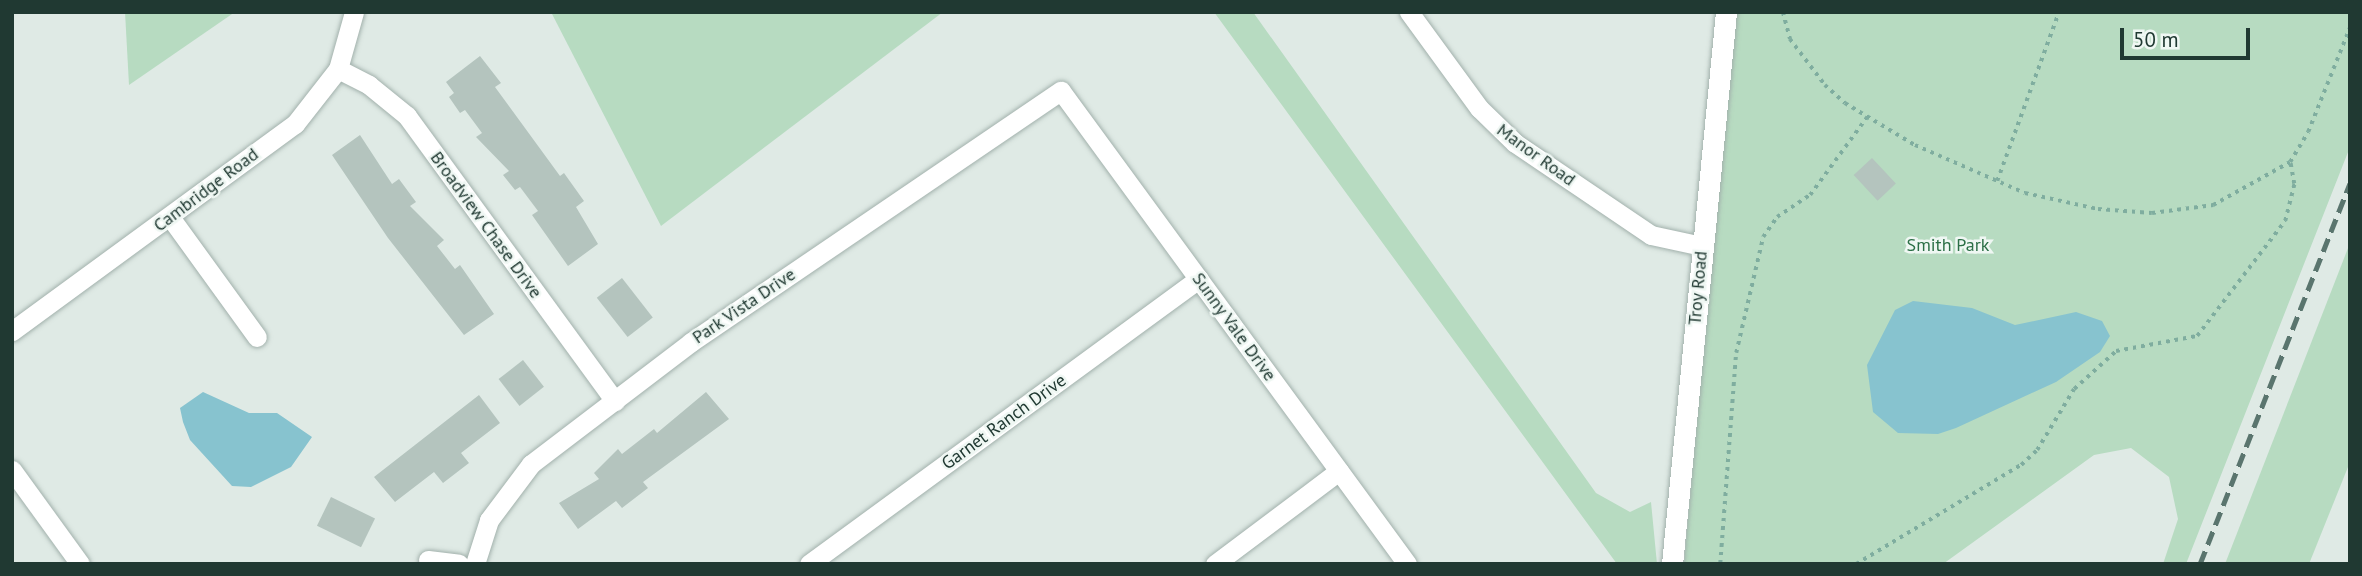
<!DOCTYPE html>
<html>
<head>
<meta charset="utf-8">
<style>
  body { margin:0 }
  #map { position:relative; width:2362px; height:576px; overflow:hidden; background:#dfeae5; font-family:"PT Sans",sans-serif }
  div>[style] { position:absolute }
  .green>* { inset:0; background:#b7dbc1 }
  .water>* { inset:0; background:#87c3cf }
  .building>* { inset:0; background:#b4c4be; transform-origin:0 0 }
  .path>* { height:3.5px; margin-top:-1.75px; transform-origin:0; background:repeating-linear-gradient(90deg,#7fad9f 0 3.5px,transparent 0 8.5px) }
  .roads { filter:drop-shadow(0 0 2px #a2b1ac) drop-shadow(0 0 2px #a2b1ac) }
  .minor>* { height:19px; margin:-9.5px; padding:0 9.5px; transform-origin:9.5px; border-radius:9.5px; background:#fff }
  .tertiary>* { height:21px; margin:-10.5px; padding:0 10.5px; transform-origin:10.5px; border-radius:10.5px; background:#fff }
  .rail>* { height:5px; margin-top:-2.5px; transform-origin:0; background:repeating-linear-gradient(90deg,#5a756e 0 14px,transparent 0 21px) }
  span { translate:-50% -50%; white-space:nowrap; text-align:center; line-height:1.15; -webkit-text-stroke:5px #eff7f3; paint-order:stroke }
  .street-label { font-size:18px; color:#203932 }
  .park-label { font-size:18px; color:#2b6f46 }
  .frame { position:absolute; inset:0; border:14px solid #203932; pointer-events:none }
  .scale { position:absolute; left:2120px; top:28px; width:130px; height:32px; box-sizing:border-box; border:4px solid #203932; border-top:0; padding-left:9px; font-size:21px; line-height:24px; white-space:nowrap; color:#203932; -webkit-text-stroke:5px #eff7f3; paint-order:stroke }
</style>
</head>
<body>
<div id="map">
  <div class="green">
    <div style="clip-path:polygon(125px 12px,235px 12px,129px 85px)"></div>
    <div style="clip-path:polygon(551px 12px,943px 12px,661px 226px)"></div>
    <div style="clip-path:polygon(1214px 12px,1253px 12px,1596px 493px,1630px 512px,1651px 502px,1657px 564px,1617px 564px)"></div>
    <div style="clip-path:polygon(1734px 12px,2350px 12px,2350px 147px,2186px 564px,2163px 564px,2178px 519px,2169px 477px,2131px 448px,2094px 455px,1943px 564px,1684px 564px)"></div>
    <div style="clip-path:polygon(2350px 243px,2350px 462px,2309px 564px,2225px 564px)"></div>
  </div>
  <div class="water">
    <div style="clip-path:polygon(1913px 301px,1972px 308px,2015px 325px,2076px 312px,2102px 321px,2110px 336px,2100px 352px,2056px 382px,1956px 428px,1938px 434px,1898px 433px,1873px 412px,1867px 365px,1895px 310px)"></div>
    <div style="clip-path:polygon(203px 392px,249px 413px,277px 413px,312px 437px,291px 467px,251px 487px,232px 486px,190px 440px,183px 422px,180px 408px)"></div>
  </div>
  <div class="building">
    <div style="clip-path:polygon(480px 56px,501px 83px,495px 87px,560px 176px,564px 173px,584px 201px,576px 207px,598px 244px,568px 266px,532px 215px,538px 211px,520px 187px,515px 190px,503px 175px,509px 171px,476px 137px,482px 133px,465px 110px,460px 113px,449px 97px,454px 93px,446px 82px)"></div>
    <div style="clip-path:polygon(360px 135px,392px 184px,399px 179px,416px 202px,410px 206px,444px 240px,437px 246px,455px 269px,460px 265px,494px 314px,464px 335px,388px 238px,332px 155px)"></div>
    <div style="left:1872px;top:158px;width:35px;height:25px;rotate:47deg"></div>
    <div style="left:622px;top:278px;width:50px;height:32px;rotate:52deg"></div>
    <div style="left:523px;top:360px;width:34px;height:31px;rotate:52deg"></div>
    <div style="clip-path:polygon(706px 392px,729px 419px,643px 482px,648px 488px,622px 508px,616px 501px,578px 529px,559px 503px,599px 479px,594px 473px,618px 449px,622px 454px,654px 429px,657px 433px)"></div>
    <div style="clip-path:polygon(479px 395px,500px 423px,461px 453px,469px 463px,443px 483px,434px 472px,395px 502px,374px 477px)"></div>
    <div style="left:331px;top:497px;width:49px;height:32px;rotate:26deg"></div>
  </div>
  <div class="path">
    <div style="left:1783px;top:12px;width:28px;rotate:75deg"></div>
    <div style="left:1790px;top:39px;width:58px;rotate:52.7deg"></div>
    <div style="left:1825px;top:85px;width:27px;rotate:42deg"></div>
    <div style="left:1845px;top:103px;width:82px;rotate:31deg"></div>
    <div style="left:1915px;top:145px;width:120px;rotate:23.6deg"></div>
    <div style="left:2025px;top:193px;width:75px;rotate:12.4deg"></div>
    <div style="left:2098px;top:209px;width:54px;rotate:4.2deg"></div>
    <div style="left:2152px;top:213px;width:62px;rotate:-7.5deg"></div>
    <div style="left:2213px;top:205px;width:88px;rotate:-29.2deg"></div>
    <div style="left:2290px;top:162px;width:35px;rotate:-59deg"></div>
    <div style="left:2308px;top:132px;width:113px;rotate:-68.2deg"></div>
    <div style="left:1997px;top:181px;width:180px;rotate:-69.9deg"></div>
    <div style="left:1720px;top:564px;width:212px;rotate:-85.7deg"></div>
    <div style="left:1736px;top:353px;width:119px;rotate:-76.9deg"></div>
    <div style="left:1763px;top:237px;width:24px;rotate:-55deg"></div>
    <div style="left:1777px;top:217px;width:40px;rotate:-34deg"></div>
    <div style="left:1810px;top:195px;width:97px;rotate:-53.8deg"></div>
    <div style="left:1856px;top:564px;width:192px;rotate:-31deg"></div>
    <div style="left:2021px;top:465px;width:22px;rotate:-43deg"></div>
    <div style="left:2037px;top:450px;width:71px;rotate:-58.8deg"></div>
    <div style="left:2074px;top:389px;width:57px;rotate:-42.1deg"></div>
    <div style="left:2116px;top:351px;width:82px;rotate:-10.5deg"></div>
    <div style="left:2197px;top:336px;width:145px;rotate:-52.6deg"></div>
    <div style="left:2285px;top:221px;width:38px;rotate:-76deg"></div>
    <div style="left:2294px;top:184px;width:22px;rotate:-100deg"></div>
  </div>
  <div class="roads">
    <div class="minor">
      <div style="left:1409px;top:12px;width:119px;rotate:53.9deg"></div>
      <div style="left:1479px;top:108px;width:50px;rotate:44.2deg"></div>
      <div style="left:1515px;top:143px;width:164px;rotate:34.1deg"></div>
      <div style="left:1651px;top:235px;width:52px;rotate:12.2deg"></div>
      <div style="left:338px;top:69px;width:35px;rotate:27deg"></div>
      <div style="left:369px;top:85px;width:49px;rotate:39.2deg"></div>
      <div style="left:407px;top:116px;width:353px;rotate:53.9deg"></div>
      <div style="left:170px;top:217px;width:148px;rotate:54.1deg"></div>
      <div style="left:12px;top:331px;width:351px;rotate:-36.2deg"></div>
      <div style="left:295px;top:124px;width:70px;rotate:-52deg"></div>
      <div style="left:338px;top:69px;width:59px;rotate:-74.3deg"></div>
      <div style="left:12px;top:470px;width:116px;rotate:54.1deg"></div>
      <div style="left:428px;top:560px;width:31px;rotate:7deg"></div>
      <div style="left:475px;top:564px;width:46px;rotate:-72.3deg"></div>
      <div style="left:489px;top:520px;width:70px;rotate:-53.1deg"></div>
      <div style="left:531px;top:464px;width:201px;rotate:-37.3deg"></div>
      <div style="left:691px;top:342px;width:447px;rotate:-34.2deg"></div>
      <div style="left:1061px;top:91px;width:586px;rotate:53.81deg"></div>
      <div style="left:809px;top:564px;width:483px;rotate:-36.2deg"></div>
      <div style="left:1215px;top:564px;width:155px;rotate:-36.9deg"></div>
    </div>
    <div class="tertiary">
      <div style="left:1672px;top:564px;width:555px;rotate:-84.41deg"></div>
    </div>
  </div>
  <div class="rail">
    <div style="left:2200px;top:564px;width:409px;rotate:-68.5deg"></div>
  </div>
  <div class="street-label">
    <span style="left:1536px;top:155px;rotate:36deg">Manor Road</span>
    <span style="left:206px;top:190px;rotate:-37deg">Cambridge Road</span>
    <span style="left:486px;top:225px;rotate:54deg">Broadview Chase Drive</span>
    <span style="left:1698px;top:288px;rotate:-85deg">Troy Road</span>
    <span style="left:744px;top:306px;rotate:-34deg">Park Vista Drive</span>
    <span style="left:1234px;top:327px;rotate:54deg">Sunny Vale Drive</span>
    <span style="left:1004px;top:422px;rotate:-36deg">Garnet Ranch Drive</span>
  </div>
  <div class="park-label">
    <span style="left:1948px;top:245px">Smith Park</span>
  </div>
  <div class="frame"></div>
  <div class="scale">50 m</div>
</div>
</body>
</html>
